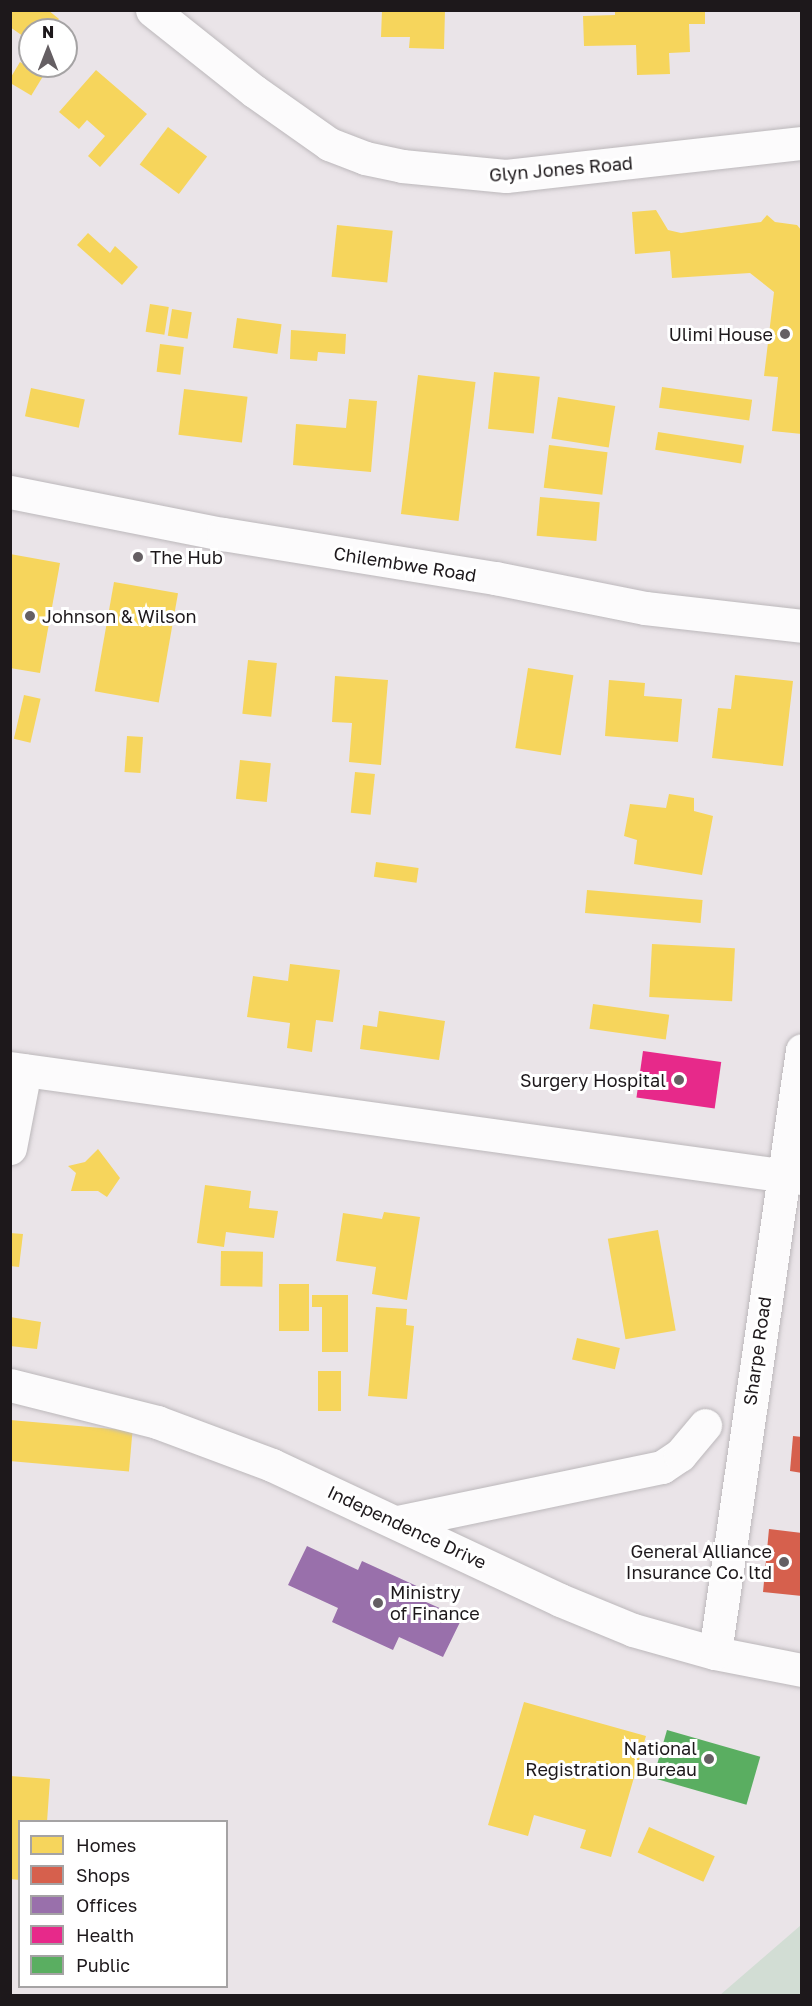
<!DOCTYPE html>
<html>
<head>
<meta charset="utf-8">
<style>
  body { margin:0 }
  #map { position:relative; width:812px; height:2006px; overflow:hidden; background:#eae4e8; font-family:"Golos Text",sans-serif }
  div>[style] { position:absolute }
  .green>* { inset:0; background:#d2ddd4 }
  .homes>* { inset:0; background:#f6d55c; transform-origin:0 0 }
  .shops>* { inset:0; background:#d6604d }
  .offices>* { inset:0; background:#9970ab }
  .health>* { inset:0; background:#e7298a; transform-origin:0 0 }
  .public>* { inset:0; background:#5aae61; transform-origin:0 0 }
  .roads { filter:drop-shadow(0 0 2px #bcb8bb) drop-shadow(0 0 2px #bcb8bb) }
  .minor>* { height:33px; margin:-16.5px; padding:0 16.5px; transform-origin:16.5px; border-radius:16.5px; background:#fcfbfc }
  .dots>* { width:16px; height:16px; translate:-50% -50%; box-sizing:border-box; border:3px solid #fff; border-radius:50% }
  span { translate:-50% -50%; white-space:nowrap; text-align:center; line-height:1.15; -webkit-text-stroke:6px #fff; paint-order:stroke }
  .street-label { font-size:18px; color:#1d181b }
  .poi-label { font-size:18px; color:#1d181b }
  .right { translate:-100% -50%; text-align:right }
  .left { translate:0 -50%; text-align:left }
  .frame { position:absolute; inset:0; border:12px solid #1d181b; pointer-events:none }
  .legend { position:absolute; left:18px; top:1820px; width:210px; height:168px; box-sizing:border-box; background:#fff; border:2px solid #a5a3a4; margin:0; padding:8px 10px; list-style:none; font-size:18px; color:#1d181b }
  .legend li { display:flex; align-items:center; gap:12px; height:30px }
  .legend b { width:30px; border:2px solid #a5a3a4 }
  .north { position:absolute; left:18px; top:18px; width:60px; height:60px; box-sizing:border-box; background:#fff; border:2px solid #a5a3a4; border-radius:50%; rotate:0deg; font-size:16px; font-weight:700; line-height:24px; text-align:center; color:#1d181b }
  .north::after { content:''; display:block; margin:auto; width:21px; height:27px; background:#655f63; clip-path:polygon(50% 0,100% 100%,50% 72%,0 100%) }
</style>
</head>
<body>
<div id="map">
  <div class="green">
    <div style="clip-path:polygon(801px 1925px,801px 1995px,720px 1995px)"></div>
  </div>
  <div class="homes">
    <div style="clip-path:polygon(12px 10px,48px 10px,59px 19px,51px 30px,30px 30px,30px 41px,10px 27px)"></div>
    <div style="clip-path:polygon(382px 10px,445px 10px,444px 49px,409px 48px,410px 37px,381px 37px)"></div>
    <div style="clip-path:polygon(615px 10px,705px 10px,705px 24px,689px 24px,690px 52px,669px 53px,670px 74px,637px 75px,636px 45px,584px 46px,583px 16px,615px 15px)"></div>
    <div style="left:20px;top:62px;width:27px;height:23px;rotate:31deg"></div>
    <div style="clip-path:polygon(96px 70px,147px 114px,100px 167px,88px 156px,105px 136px,87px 120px,79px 129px,59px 112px)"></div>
    <div style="left:168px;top:127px;width:49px;height:47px;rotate:37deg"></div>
    <div style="clip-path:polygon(656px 210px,668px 230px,681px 233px,761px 222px,767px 215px,775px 222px,797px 225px,802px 231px,802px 434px,772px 431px,778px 377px,764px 376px,774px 292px,750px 273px,672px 278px,670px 251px,635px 254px,632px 212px)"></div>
    <div style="left:337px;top:225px;width:56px;height:52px;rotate:6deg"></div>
    <div style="clip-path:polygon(88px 233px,110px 253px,115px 246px,138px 267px,122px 285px,77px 245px)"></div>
    <div style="left:150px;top:304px;width:19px;height:28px;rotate:9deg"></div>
    <div style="left:172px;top:309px;width:20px;height:27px;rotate:9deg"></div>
    <div style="left:237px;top:318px;width:45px;height:30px;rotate:8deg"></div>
    <div style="clip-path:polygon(291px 330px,346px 334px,345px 354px,318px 352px,317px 361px,290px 359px)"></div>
    <div style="left:160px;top:344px;width:24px;height:28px;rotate:7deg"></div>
    <div style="left:494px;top:372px;width:46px;height:57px;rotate:6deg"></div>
    <div style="left:418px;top:375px;width:58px;height:140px;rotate:7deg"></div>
    <div style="left:662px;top:387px;width:91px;height:21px;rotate:8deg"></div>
    <div style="left:31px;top:388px;width:55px;height:29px;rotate:12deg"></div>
    <div style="left:184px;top:389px;width:64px;height:46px;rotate:7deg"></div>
    <div style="left:558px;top:397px;width:58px;height:42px;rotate:9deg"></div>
    <div style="clip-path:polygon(349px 399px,377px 401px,371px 472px,293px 465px,296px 424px,346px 428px)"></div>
    <div style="left:658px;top:432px;width:87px;height:18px;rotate:9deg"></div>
    <div style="left:549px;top:445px;width:59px;height:43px;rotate:7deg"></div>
    <div style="left:540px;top:497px;width:60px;height:39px;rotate:5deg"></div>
    <div style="clip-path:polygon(10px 554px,60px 563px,40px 673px,10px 668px)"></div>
    <div style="left:114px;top:582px;width:65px;height:111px;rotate:10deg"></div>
    <div style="left:248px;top:660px;width:29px;height:54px;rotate:6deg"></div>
    <div style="left:528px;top:668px;width:46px;height:81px;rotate:9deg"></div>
    <div style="clip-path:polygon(735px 675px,793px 681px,783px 766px,712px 758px,718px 708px,731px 709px)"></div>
    <div style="clip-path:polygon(335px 676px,388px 680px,381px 765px,349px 762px,352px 723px,332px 722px)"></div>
    <div style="clip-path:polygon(609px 680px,645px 683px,644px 696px,682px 699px,678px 742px,605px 736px)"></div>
    <div style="left:24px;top:695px;width:17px;height:45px;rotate:13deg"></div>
    <div style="left:127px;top:736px;width:16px;height:36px;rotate:4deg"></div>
    <div style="left:240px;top:760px;width:31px;height:39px;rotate:6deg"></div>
    <div style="left:355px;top:772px;width:20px;height:41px;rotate:6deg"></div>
    <div style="clip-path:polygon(669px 794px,694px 798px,694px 811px,713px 816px,702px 875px,634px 864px,637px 840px,624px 836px,630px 804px,666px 808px)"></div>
    <div style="left:376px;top:862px;width:43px;height:15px;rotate:8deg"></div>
    <div style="left:587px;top:890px;width:116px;height:23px;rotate:5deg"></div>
    <div style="left:652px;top:944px;width:83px;height:53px;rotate:3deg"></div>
    <div style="clip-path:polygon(290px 964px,340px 970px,333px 1022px,316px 1020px,312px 1052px,287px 1048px,290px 1023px,247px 1017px,253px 976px,288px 981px)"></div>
    <div style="left:593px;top:1004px;width:77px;height:25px;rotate:8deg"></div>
    <div style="clip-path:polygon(379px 1011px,445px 1021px,439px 1060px,360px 1049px,363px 1025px,377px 1027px)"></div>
    <div style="clip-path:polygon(98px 1149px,120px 1178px,107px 1197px,98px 1191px,71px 1191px,76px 1173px,68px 1166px,85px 1162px)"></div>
    <div style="clip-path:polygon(205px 1185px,251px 1191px,249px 1208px,278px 1211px,274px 1238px,226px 1232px,224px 1247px,197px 1243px)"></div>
    <div style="clip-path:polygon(384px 1212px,420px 1217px,407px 1300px,372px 1294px,376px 1267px,336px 1261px,343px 1213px,382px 1219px)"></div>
    <div style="left:658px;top:1230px;width:102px;height:51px;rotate:80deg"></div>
    <div style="clip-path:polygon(10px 1233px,23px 1234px,19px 1267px,10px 1266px)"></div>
    <div style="left:221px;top:1251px;width:42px;height:35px;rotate:1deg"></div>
    <div style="left:279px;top:1284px;width:30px;height:47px"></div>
    <div style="clip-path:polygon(312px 1295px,348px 1295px,348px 1352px,322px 1352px,322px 1307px,312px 1307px)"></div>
    <div style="clip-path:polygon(376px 1307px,407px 1309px,406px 1325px,414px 1326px,407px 1399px,368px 1396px)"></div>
    <div style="clip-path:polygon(10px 1317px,41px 1322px,37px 1349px,10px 1346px)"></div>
    <div style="left:577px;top:1338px;width:44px;height:22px;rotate:13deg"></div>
    <div style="left:318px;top:1371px;width:23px;height:40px"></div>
    <div style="left:10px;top:1420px;width:123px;height:41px;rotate:5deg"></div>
    <div style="clip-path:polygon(524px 1702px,646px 1736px,611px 1857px,580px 1848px,586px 1830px,534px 1815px,528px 1836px,488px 1825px)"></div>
    <div style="clip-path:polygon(10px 1776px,50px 1779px,47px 1822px,20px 1822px,20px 1880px,10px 1879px)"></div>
    <div style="left:649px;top:1827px;width:72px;height:28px;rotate:24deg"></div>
  </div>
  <div class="shops">
    <div style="clip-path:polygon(793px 1436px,802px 1437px,802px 1473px,790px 1471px)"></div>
    <div style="clip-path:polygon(769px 1529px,802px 1533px,802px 1596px,763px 1592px)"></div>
  </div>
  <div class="offices">
    <div style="clip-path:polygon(307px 1546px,358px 1570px,362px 1561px,421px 1588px,417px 1598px,462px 1618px,443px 1657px,399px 1637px,393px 1650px,332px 1622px,338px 1608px,288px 1585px)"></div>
  </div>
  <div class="health">
    <div style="left:643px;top:1051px;width:79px;height:47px;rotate:8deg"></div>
  </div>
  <div class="public">
    <div style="left:667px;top:1730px;width:97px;height:50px;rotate:16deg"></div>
  </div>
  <div class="roads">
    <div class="minor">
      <div style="left:152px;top:10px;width:130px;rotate:38.5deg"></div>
      <div style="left:254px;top:91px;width:92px;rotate:35.2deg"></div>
      <div style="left:329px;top:144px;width:39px;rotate:21deg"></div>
      <div style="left:365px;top:158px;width:38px;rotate:12deg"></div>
      <div style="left:402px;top:166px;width:104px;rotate:5.5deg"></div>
      <div style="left:506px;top:176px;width:298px;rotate:-6.4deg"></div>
      <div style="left:10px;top:492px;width:217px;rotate:11.2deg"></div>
      <div style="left:223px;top:534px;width:276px;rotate:9.2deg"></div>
      <div style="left:495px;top:578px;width:153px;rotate:11.3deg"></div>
      <div style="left:645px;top:608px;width:158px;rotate:6.5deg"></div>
      <div style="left:10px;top:1068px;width:800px;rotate:7.91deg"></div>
      <div style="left:10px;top:1148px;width:79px;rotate:-79.1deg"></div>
      <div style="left:10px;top:1385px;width:152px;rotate:14.1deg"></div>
      <div style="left:157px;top:1422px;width:123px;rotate:20.5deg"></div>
      <div style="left:272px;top:1465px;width:318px;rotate:25.1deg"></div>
      <div style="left:560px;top:1600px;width:79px;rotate:22.3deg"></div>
      <div style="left:633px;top:1630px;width:85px;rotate:15.7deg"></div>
      <div style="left:715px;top:1653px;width:89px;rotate:11.1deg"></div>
      <div style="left:398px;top:1522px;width:270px;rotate:-11.8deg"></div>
      <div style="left:662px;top:1467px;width:22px;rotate:-34deg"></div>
      <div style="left:680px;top:1455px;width:39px;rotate:-50deg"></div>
      <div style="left:715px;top:1653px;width:609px;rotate:-81.79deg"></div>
    </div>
  </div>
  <div class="dots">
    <div style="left:785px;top:334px;background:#655f63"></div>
    <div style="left:138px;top:557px;background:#655f63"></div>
    <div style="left:30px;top:616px;background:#655f63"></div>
    <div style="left:679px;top:1080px;background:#655f63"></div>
    <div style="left:784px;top:1562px;background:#655f63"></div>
    <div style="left:378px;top:1603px;background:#655f63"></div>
    <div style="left:709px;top:1759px;background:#655f63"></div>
  </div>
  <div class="street-label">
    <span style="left:561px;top:169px;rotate:-5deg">Glyn Jones Road</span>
    <span style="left:405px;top:564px;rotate:9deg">Chilembwe Road</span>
    <span style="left:757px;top:1351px;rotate:-82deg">Sharpe Road</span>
    <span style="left:407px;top:1527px;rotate:25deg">Independence Drive</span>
  </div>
  <div class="poi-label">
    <span class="right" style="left:773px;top:334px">Ulimi House</span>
    <span class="left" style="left:150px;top:557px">The Hub</span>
    <span class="left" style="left:42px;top:616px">Johnson &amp; Wilson</span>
    <span class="right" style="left:666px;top:1080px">Surgery Hospital</span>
    <span class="right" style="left:772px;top:1562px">General Alliance<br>Insurance Co. ltd</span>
    <span class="left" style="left:390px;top:1603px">Ministry<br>of Finance</span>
    <span class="right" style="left:697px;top:1759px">National<br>Registration Bureau</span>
  </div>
  <div class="frame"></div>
  <ul class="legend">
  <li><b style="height:16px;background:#f6d55c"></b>Homes</li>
  <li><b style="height:16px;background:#d6604d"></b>Shops</li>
  <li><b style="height:16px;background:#9970ab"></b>Offices</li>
  <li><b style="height:16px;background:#e7298a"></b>Health</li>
  <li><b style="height:16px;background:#5aae61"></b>Public</li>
  </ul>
  <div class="north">N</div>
</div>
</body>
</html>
